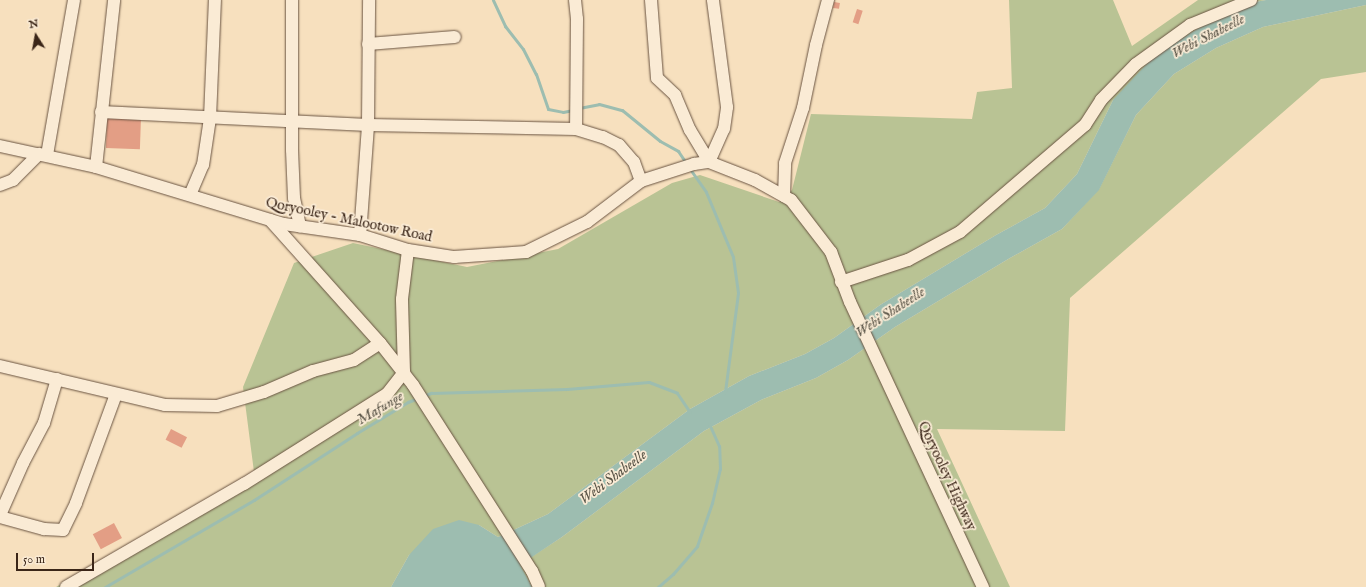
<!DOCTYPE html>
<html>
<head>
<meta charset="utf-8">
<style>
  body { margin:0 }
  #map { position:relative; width:1366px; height:587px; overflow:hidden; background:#f7e0be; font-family:"IM FELL English",serif }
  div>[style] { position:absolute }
  .green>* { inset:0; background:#b9c394 }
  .water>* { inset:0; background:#9dbdb0 }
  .stream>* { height:3px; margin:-1.5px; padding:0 1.5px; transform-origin:1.5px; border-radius:1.5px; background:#9dbdb0 }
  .building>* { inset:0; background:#e39e85; transform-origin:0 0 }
  .roads { filter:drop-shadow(0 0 1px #6a5442) drop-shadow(0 0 1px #6a5442) }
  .minor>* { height:12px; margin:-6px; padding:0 6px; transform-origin:6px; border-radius:6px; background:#faebd5 }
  span { translate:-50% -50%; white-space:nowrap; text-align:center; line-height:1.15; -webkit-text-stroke:3.5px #faebd5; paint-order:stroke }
  .street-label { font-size:14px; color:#3b2618 }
  .water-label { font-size:15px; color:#585346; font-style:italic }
  .north { position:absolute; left:16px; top:16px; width:40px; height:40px; -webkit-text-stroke:3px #faebd5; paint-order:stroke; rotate:349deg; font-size:11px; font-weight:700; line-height:16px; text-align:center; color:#3b2618 }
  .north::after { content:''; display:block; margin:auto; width:14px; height:18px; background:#3b2618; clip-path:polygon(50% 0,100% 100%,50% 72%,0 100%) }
  .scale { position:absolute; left:16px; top:553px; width:78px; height:18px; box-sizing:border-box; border:2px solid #3b2618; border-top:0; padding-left:5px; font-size:12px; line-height:14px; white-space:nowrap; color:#3b2618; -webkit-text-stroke:3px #faebd5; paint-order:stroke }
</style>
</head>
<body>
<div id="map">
  <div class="green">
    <div style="clip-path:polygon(1009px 0,1113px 0,1132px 46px,1198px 0,1266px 0,1255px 2px,1113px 100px,1077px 174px,1045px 208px,996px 235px,880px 305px,834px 338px,805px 354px,749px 376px,690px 409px,548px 514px,498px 537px,479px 525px,409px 555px,391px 587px,56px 587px,254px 472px,243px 387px,294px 263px,353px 243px,467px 267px,558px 249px,672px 183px,700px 175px,779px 202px,792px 190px,811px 114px,972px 119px,977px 92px,1012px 88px)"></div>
    <div style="clip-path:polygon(1366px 5px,1366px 72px,1321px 79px,1070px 298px,1065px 431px,937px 429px,1010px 587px,532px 587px,519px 565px,562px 537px,704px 431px,761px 400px,816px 378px,848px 360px,895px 327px,1010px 258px,1062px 229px,1099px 189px,1136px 115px,1174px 74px,1216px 48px,1263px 27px)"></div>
  </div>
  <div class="water">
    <div style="clip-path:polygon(1266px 0,1366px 0,1366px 5px,1263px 27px,1216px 48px,1174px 74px,1136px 115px,1099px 190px,1062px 229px,1010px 258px,895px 327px,848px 360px,816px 378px,761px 400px,704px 431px,562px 537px,520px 565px,532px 587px,391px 587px,409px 555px,433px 529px,459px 520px,479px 525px,498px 537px,548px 514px,690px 409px,749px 376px,805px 354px,834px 338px,880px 305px,996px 235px,1045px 208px,1077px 174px,1113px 100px,1157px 53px,1204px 25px,1255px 2px)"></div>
  </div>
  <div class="stream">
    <div style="left:493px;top:0;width:29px;rotate:65deg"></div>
    <div style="left:505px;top:26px;width:29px;rotate:52deg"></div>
    <div style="left:523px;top:49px;width:28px;rotate:63deg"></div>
    <div style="left:536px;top:74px;width:37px;rotate:71deg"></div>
    <div style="left:548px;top:109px;width:15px;rotate:11deg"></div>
    <div style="left:563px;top:112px;width:10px;rotate:-11deg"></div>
    <div style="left:579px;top:108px;width:20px;rotate:-11deg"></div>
    <div style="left:599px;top:104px;width:24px;rotate:15deg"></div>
    <div style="left:622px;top:110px;width:49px;rotate:39.2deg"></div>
    <div style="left:660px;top:141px;width:21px;rotate:29deg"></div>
    <div style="left:678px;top:151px;width:14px;rotate:56deg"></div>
    <div style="left:690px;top:169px;width:28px;rotate:55deg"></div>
    <div style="left:706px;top:192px;width:70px;rotate:67.4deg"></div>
    <div style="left:733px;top:257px;width:36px;rotate:82deg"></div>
    <div style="left:738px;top:293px;width:100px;rotate:97.5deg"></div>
    <div style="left:423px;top:396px;width:9px;rotate:-21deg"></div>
    <div style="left:431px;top:393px;width:136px;rotate:-1.7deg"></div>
    <div style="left:567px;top:389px;width:82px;rotate:-4.9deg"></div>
    <div style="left:649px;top:382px;width:30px;rotate:21deg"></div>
    <div style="left:677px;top:393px;width:23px;rotate:56deg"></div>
    <div style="left:105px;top:587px;width:173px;rotate:-30.3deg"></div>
    <div style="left:254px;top:500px;width:123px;rotate:-33deg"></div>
    <div style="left:357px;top:433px;width:60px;rotate:-31.3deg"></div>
    <div style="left:408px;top:402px;width:11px;rotate:-22deg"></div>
    <div style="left:658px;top:587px;width:20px;rotate:-41deg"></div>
    <div style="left:673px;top:574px;width:37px;rotate:-49deg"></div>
    <div style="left:697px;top:546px;width:46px;rotate:-70.8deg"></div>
    <div style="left:712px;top:503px;width:35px;rotate:-77deg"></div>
    <div style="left:720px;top:469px;width:23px;rotate:-92deg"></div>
    <div style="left:719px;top:446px;width:24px;rotate:-114deg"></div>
  </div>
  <div class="building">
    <div style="left:834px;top:2px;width:6px;height:6px;rotate:9deg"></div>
    <div style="left:857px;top:9px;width:6px;height:14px;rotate:18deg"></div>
    <div style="left:107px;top:117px;width:34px;height:31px;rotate:2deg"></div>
    <div style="left:171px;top:429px;width:18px;height:12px;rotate:27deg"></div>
    <div style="left:114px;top:523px;width:17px;height:24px;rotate:62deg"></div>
  </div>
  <div class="roads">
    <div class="minor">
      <div style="left:292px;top:0;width:150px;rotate:90deg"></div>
      <div style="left:292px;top:150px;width:48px;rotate:87.6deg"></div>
      <div style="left:294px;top:198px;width:29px;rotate:78deg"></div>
      <div style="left:575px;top:0;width:19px;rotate:84deg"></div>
      <div style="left:577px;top:19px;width:110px;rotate:90.5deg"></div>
      <div style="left:651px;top:0;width:78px;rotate:85.6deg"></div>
      <div style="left:657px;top:78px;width:25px;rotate:43deg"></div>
      <div style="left:675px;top:95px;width:38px;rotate:67deg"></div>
      <div style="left:690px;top:130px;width:37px;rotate:59deg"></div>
      <div style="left:368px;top:44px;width:87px;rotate:-4.6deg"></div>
      <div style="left:101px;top:112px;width:267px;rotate:2.8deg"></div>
      <div style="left:368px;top:125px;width:208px;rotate:1.1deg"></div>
      <div style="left:576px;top:129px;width:28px;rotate:17deg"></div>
      <div style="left:603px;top:137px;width:18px;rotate:27deg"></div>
      <div style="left:619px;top:145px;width:23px;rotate:49deg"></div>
      <div style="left:634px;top:162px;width:20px;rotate:70deg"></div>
      <div style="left:0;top:146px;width:98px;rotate:12.3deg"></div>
      <div style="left:96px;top:167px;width:196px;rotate:16.9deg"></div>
      <div style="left:284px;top:224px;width:77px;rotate:8.2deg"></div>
      <div style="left:360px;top:235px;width:50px;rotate:17.4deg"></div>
      <div style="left:408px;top:250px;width:47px;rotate:8.7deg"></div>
      <div style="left:454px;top:257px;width:72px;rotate:-4deg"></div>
      <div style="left:526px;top:252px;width:68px;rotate:-26.2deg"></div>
      <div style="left:587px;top:222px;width:68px;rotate:-37.2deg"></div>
      <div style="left:641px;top:181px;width:56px;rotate:-17.8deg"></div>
      <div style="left:694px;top:164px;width:15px;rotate:-8deg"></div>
      <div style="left:709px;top:162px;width:49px;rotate:21.4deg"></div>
      <div style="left:755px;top:180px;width:41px;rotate:29.1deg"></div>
      <div style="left:791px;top:200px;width:66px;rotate:52.4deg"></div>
      <div style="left:831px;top:252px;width:53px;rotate:69.2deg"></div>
      <div style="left:850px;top:302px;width:315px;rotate:65deg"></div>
      <div style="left:47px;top:155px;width:157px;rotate:-80.1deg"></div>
      <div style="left:709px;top:162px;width:36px;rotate:-66deg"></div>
      <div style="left:724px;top:129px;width:22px;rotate:-82deg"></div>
      <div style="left:727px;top:107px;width:108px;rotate:-97.5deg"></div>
      <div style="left:96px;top:167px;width:168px;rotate:-83.8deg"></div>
      <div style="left:0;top:185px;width:14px;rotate:-21deg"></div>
      <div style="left:13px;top:180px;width:37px;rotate:-45deg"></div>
      <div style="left:190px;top:195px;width:33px;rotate:-67deg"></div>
      <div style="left:203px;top:165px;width:48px;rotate:-81.5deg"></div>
      <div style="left:210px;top:118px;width:118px;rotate:-87.6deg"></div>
      <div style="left:784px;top:196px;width:33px;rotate:-88deg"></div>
      <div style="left:785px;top:163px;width:58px;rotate:-71.9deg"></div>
      <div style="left:803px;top:108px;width:64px;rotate:-78.3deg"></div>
      <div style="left:816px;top:45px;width:47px;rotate:-75.1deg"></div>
      <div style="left:270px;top:220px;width:165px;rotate:48.2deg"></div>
      <div style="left:380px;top:343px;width:53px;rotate:51.8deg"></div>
      <div style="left:413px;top:385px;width:221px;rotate:57.4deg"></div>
      <div style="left:532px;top:571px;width:17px;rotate:66deg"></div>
      <div style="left:360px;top:235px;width:110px;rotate:-85.8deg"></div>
      <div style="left:368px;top:125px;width:125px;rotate:-89.5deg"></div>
      <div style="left:841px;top:282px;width:71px;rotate:-18.2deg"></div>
      <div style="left:908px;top:260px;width:59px;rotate:-28.3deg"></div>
      <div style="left:960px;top:232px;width:165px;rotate:-40.6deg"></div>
      <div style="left:1085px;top:125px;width:30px;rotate:-57deg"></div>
      <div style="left:1101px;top:100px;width:50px;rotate:-45.8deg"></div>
      <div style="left:1136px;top:64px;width:67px;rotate:-35.8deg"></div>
      <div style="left:1190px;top:25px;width:66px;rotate:-22.3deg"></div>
      <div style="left:0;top:366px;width:170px;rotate:13.3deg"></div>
      <div style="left:165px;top:405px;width:52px;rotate:1.1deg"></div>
      <div style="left:217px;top:406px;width:49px;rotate:-16.6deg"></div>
      <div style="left:264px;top:392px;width:53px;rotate:-23.2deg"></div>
      <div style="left:313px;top:371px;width:42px;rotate:-15deg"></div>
      <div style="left:354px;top:360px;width:31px;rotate:-33deg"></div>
      <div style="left:0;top:515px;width:57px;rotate:-66.1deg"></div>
      <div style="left:23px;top:463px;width:45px;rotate:-62.3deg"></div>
      <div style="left:44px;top:423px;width:46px;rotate:-73.5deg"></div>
      <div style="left:0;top:517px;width:46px;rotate:15.3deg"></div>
      <div style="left:44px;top:529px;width:19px;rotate:3deg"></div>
      <div style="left:63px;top:530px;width:30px;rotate:-64deg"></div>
      <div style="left:76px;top:503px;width:116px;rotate:-69.8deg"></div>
      <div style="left:66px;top:587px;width:206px;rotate:-30.1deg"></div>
      <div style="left:244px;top:484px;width:169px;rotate:-32.2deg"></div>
      <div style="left:387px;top:394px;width:28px;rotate:-52deg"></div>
      <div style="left:404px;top:372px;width:73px;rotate:-91.6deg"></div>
      <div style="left:402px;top:299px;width:49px;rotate:-83deg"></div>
    </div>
  </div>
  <div class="street-label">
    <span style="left:349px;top:220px;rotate:12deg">Qoryooley - Malootow Road</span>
    <span style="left:947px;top:476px;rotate:65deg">Qoryooley Highway</span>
  </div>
  <div class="water-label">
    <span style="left:1208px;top:36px;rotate:-27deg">Webi Shabeelle</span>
    <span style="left:890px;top:312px;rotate:-33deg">Webi Shabeelle</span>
    <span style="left:380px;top:408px;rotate:-31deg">Mafunge</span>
    <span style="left:613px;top:477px;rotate:-37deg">Webi Shabeelle</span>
  </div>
  <div class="north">N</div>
  <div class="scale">50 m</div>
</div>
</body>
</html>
